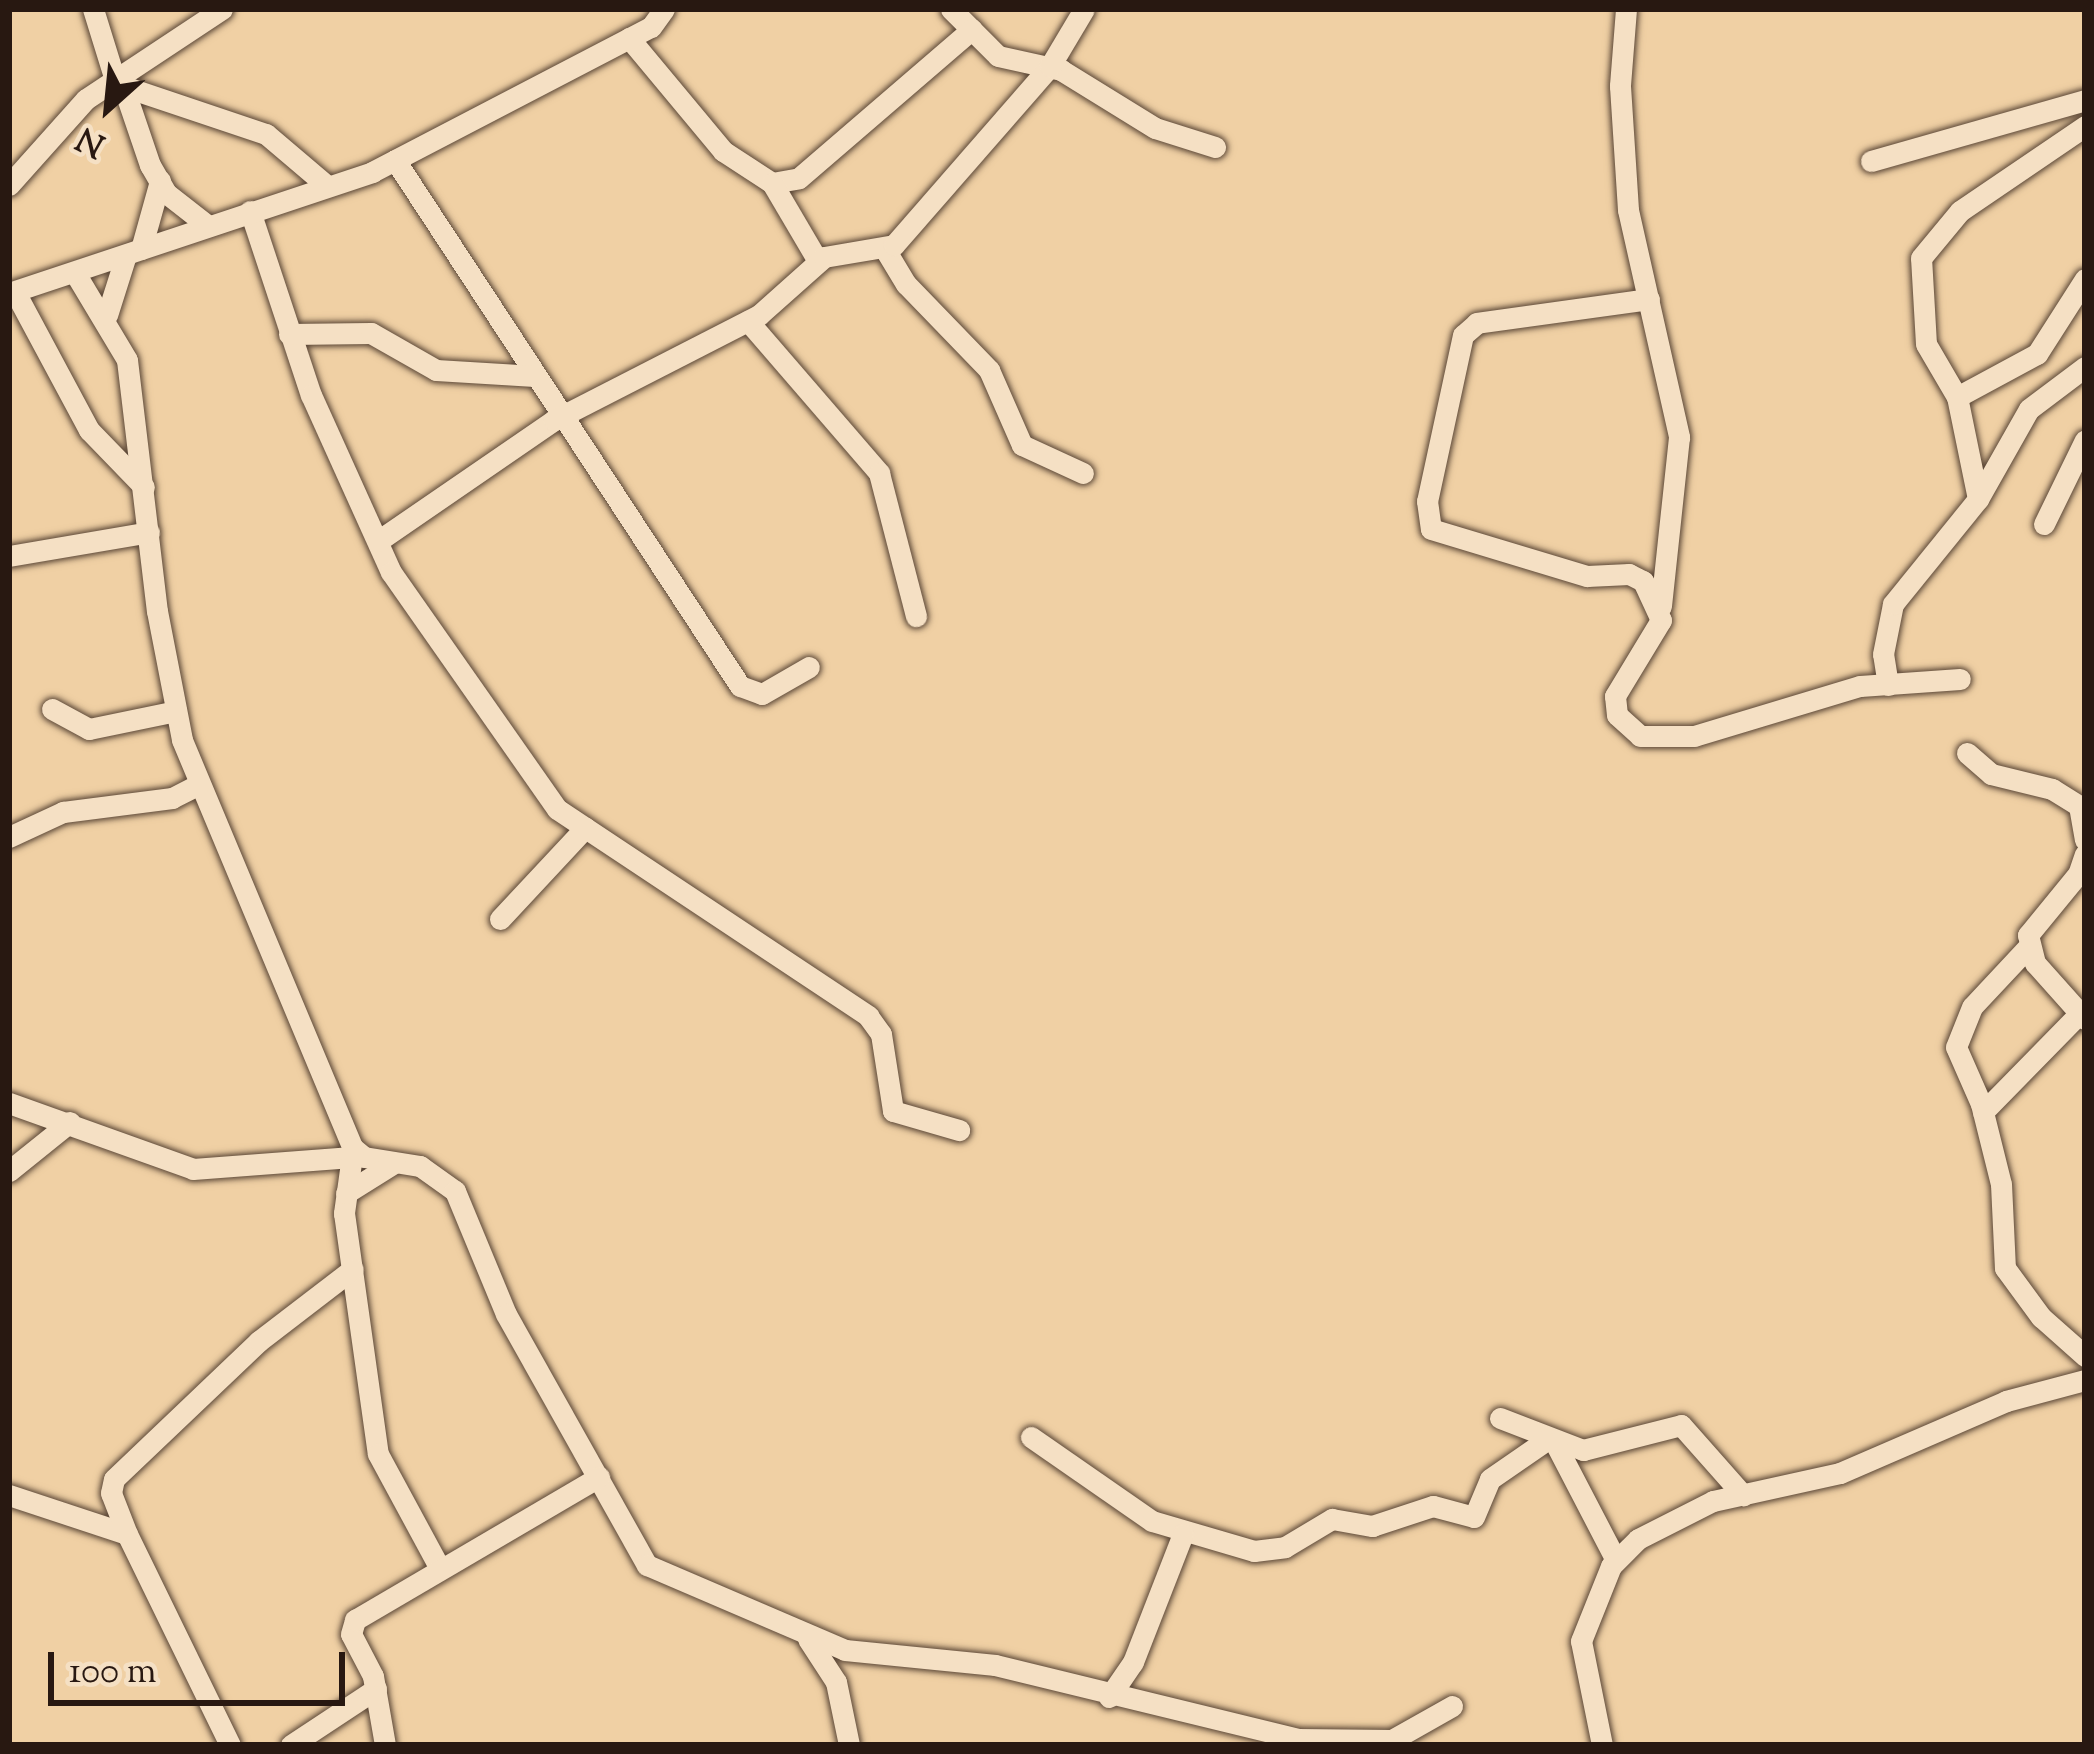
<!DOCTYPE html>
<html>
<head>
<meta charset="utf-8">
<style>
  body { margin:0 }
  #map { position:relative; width:2094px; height:1754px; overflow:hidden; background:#f0d0a4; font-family:"Sorts Mill Goudy",serif }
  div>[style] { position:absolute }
  .roads { filter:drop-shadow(0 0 3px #5a4636) drop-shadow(0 0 3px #5a4636) }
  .street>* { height:21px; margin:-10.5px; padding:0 10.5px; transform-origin:10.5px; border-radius:10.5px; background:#f5e0c4 }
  span { translate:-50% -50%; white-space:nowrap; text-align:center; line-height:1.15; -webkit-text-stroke:9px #f5e0c4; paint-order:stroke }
  .frame { position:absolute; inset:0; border:12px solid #281811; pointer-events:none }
  .north { position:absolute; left:48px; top:48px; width:120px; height:120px; -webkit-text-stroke:9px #f5e0c4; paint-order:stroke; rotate:207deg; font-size:33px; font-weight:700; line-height:48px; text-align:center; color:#281811 }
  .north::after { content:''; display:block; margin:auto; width:42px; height:54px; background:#281811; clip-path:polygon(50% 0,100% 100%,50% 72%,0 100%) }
  .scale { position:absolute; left:48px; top:1652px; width:297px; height:54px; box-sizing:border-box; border:6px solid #281811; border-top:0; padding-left:15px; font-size:36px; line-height:42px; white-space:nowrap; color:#281811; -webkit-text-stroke:9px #f5e0c4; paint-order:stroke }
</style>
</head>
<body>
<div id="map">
  <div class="roads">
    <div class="street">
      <div style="left:93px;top:9px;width:74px;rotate:72.8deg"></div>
      <div style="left:951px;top:9px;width:66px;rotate:45deg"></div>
      <div style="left:998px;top:56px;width:65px;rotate:12.5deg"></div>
      <div style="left:1061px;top:70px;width:110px;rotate:31.7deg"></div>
      <div style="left:1155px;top:128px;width:63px;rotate:17.6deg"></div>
      <div style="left:1626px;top:9px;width:77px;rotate:94.5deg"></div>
      <div style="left:1620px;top:86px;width:124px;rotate:86.3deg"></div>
      <div style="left:1628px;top:210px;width:233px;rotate:77.3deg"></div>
      <div style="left:1679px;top:437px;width:170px;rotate:96.1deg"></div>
      <div style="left:629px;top:38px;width:147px;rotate:50.2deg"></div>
      <div style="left:723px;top:151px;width:59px;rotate:33.1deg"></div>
      <div style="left:772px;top:183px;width:27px;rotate:-10deg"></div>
      <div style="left:799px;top:178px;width:228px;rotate:-40.7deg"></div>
      <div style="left:120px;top:77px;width:93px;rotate:71.2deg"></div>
      <div style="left:150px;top:165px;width:32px;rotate:60deg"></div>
      <div style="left:166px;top:193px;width:52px;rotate:38deg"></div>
      <div style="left:123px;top:86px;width:151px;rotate:18.6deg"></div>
      <div style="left:266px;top:134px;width:80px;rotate:40.4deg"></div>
      <div style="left:395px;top:160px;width:629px;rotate:56.74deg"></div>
      <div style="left:740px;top:686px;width:23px;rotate:20deg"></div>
      <div style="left:762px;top:694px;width:54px;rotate:-29.9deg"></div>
      <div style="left:1871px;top:161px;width:223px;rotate:-15.9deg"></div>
      <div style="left:772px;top:183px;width:91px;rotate:59.5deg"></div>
      <div style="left:9px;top:185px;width:115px;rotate:-48.2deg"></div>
      <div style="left:86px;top:99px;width:163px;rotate:-33.5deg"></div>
      <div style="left:250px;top:211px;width:194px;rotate:71.7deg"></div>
      <div style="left:311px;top:395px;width:194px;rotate:65.7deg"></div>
      <div style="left:391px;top:572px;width:289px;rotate:55deg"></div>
      <div style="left:557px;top:809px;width:374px;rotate:33.6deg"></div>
      <div style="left:868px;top:1016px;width:22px;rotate:54deg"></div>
      <div style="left:881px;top:1034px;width:78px;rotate:81.1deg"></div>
      <div style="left:893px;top:1111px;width:69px;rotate:16.1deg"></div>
      <div style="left:141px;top:249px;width:71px;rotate:-74.4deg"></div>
      <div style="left:886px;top:251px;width:39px;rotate:59deg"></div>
      <div style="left:906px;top:284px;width:120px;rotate:46deg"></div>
      <div style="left:989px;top:370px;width:82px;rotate:66.3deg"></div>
      <div style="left:1022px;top:445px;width:67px;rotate:24.7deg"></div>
      <div style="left:75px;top:273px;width:101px;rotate:59.1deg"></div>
      <div style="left:127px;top:360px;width:253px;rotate:83.2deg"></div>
      <div style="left:157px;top:611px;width:131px;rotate:79deg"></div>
      <div style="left:182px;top:740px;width:442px;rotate:67.3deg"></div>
      <div style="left:353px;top:1148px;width:14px;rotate:39deg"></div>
      <div style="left:364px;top:1157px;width:57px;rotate:9.1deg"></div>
      <div style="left:420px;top:1166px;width:43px;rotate:35.5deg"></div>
      <div style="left:455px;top:1191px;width:133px;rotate:67.5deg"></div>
      <div style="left:506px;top:1314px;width:288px;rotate:60.7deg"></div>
      <div style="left:647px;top:1565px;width:215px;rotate:23.2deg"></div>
      <div style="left:845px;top:1650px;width:151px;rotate:5.7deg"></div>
      <div style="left:995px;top:1665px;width:312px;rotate:13.7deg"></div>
      <div style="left:1298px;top:1739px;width:94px;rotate:0.6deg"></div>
      <div style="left:1392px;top:1740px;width:69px;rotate:-29.5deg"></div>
      <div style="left:15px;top:292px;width:157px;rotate:61.8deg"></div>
      <div style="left:89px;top:430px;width:79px;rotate:46deg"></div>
      <div style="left:9px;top:293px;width:383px;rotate:-18.4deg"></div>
      <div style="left:372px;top:172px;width:314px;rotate:-27.5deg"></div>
      <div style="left:651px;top:27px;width:22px;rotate:-54deg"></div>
      <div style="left:1649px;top:299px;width:174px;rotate:172.1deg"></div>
      <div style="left:1477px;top:323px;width:18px;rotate:139deg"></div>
      <div style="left:1463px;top:335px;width:170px;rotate:102.2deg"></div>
      <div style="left:1427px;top:501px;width:28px;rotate:82deg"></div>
      <div style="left:1431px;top:529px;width:163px;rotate:16.8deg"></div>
      <div style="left:1587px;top:576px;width:42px;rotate:-2.7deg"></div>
      <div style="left:1629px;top:574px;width:16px;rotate:27deg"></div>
      <div style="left:1643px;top:581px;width:43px;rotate:65.2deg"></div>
      <div style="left:1661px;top:620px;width:89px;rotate:121.2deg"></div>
      <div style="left:1615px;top:696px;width:19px;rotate:84deg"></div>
      <div style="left:1617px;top:715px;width:31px;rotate:42deg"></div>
      <div style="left:1640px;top:736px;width:54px"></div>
      <div style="left:1694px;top:736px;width:173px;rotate:-16.8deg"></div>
      <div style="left:1860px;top:686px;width:100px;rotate:-4deg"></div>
      <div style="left:107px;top:315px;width:63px;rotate:-72.4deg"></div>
      <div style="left:748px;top:321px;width:201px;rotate:49.2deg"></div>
      <div style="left:879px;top:473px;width:148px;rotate:75.5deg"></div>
      <div style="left:289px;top:334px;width:82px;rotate:-0.7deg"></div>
      <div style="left:371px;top:333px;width:75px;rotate:29.6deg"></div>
      <div style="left:436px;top:370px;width:99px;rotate:3.5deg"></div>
      <div style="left:1957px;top:397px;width:91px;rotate:-28.3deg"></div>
      <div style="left:2037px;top:354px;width:89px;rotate:-57.4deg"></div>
      <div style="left:1978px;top:499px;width:104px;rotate:-101.6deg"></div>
      <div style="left:1957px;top:397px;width:61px;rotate:-120.3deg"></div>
      <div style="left:1926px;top:344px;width:86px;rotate:-93.3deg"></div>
      <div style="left:1921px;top:258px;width:61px;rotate:-50.3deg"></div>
      <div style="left:1960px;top:211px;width:151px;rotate:-34.2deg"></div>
      <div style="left:2044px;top:524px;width:93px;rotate:-64deg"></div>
      <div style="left:378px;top:541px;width:214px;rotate:-34.5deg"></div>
      <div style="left:554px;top:420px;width:230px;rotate:-27.1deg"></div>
      <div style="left:759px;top:315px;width:87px;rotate:-41.7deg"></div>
      <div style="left:824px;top:257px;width:71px;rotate:-9.7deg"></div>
      <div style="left:894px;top:245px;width:237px;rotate:-48.9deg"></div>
      <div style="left:1050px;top:66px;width:66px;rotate:-59.2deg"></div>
      <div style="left:9px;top:556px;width:142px;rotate:-9.7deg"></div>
      <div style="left:1888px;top:685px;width:31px;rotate:-99deg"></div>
      <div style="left:1883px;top:654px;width:51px;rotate:-78.7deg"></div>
      <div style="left:1893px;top:604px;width:135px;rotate:-51deg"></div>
      <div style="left:1978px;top:499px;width:103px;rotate:-60.5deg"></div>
      <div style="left:2029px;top:409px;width:70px;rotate:-36.9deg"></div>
      <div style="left:52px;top:709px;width:42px;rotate:28.4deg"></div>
      <div style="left:89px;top:729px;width:89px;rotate:-11.7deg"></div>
      <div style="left:1967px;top:753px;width:32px;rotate:41deg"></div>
      <div style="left:1991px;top:774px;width:63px;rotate:13.8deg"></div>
      <div style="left:2052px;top:789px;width:32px;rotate:32deg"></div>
      <div style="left:2079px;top:806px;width:34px;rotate:80deg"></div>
      <div style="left:9px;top:837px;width:60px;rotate:-24.8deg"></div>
      <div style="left:63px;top:812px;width:110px;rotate:-7.3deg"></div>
      <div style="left:172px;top:798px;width:30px;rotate:-27deg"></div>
      <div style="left:2085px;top:854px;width:21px;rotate:109deg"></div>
      <div style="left:2078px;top:874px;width:79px;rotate:129.3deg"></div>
      <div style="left:2028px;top:935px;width:29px;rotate:76deg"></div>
      <div style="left:2035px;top:963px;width:75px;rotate:48.2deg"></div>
      <div style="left:500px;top:919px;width:125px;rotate:-47deg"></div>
      <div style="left:2029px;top:946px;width:83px;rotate:133.1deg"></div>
      <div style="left:1972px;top:1007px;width:43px;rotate:111.8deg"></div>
      <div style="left:1956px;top:1047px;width:62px;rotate:66.3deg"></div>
      <div style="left:1981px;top:1104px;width:82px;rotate:76deg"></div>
      <div style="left:2001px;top:1184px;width:84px;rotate:87.3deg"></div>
      <div style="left:2005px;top:1268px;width:61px;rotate:53.7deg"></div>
      <div style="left:2041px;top:1317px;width:59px;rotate:41.6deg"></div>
      <div style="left:9px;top:1103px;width:195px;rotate:19.7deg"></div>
      <div style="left:193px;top:1169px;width:159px;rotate:-4.3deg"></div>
      <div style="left:1983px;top:1112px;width:141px;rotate:-45.6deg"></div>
      <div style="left:353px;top:1148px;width:66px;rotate:97.9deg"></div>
      <div style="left:344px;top:1213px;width:243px;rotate:82deg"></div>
      <div style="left:378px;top:1454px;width:128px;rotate:61.6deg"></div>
      <div style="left:9px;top:1171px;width:78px;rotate:-38.8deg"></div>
      <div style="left:346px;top:1193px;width:57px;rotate:-32deg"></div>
      <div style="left:1500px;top:1418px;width:89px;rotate:21.1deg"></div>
      <div style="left:1583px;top:1450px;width:101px;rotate:-14.3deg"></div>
      <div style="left:1681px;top:1425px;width:94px;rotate:48.5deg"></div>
      <div style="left:1031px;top:1437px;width:147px;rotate:34.8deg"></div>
      <div style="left:1152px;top:1521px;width:106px;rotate:16.4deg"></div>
      <div style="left:1254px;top:1551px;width:31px;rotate:-7deg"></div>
      <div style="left:1285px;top:1547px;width:55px;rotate:-30.8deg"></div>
      <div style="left:1332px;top:1519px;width:41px;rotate:9.9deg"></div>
      <div style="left:1372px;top:1526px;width:64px;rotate:-18.2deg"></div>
      <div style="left:1433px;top:1506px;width:42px;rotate:15deg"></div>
      <div style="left:1474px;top:1517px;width:41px;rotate:-67.2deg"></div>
      <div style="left:1490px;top:1479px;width:70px;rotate:-34.6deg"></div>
      <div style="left:1555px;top:1443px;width:132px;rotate:62.5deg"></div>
      <div style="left:9px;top:1495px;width:124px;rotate:18.3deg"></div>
      <div style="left:808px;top:1639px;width:51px;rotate:56.9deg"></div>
      <div style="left:836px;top:1682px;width:64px;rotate:78.3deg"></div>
      <div style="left:1109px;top:1697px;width:42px;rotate:-55.6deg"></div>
      <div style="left:1133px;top:1662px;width:137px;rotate:-68.7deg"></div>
      <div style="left:230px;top:1745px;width:235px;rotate:-116deg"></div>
      <div style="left:127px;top:1534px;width:44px;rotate:-111.3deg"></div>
      <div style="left:111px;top:1493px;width:14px;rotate:-78deg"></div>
      <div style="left:114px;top:1479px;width:200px;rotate:-43.6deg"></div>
      <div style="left:259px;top:1341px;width:118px;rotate:-37.5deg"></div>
      <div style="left:291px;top:1745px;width:102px;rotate:-33.4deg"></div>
      <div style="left:385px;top:1745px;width:70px;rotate:-99.9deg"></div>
      <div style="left:373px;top:1676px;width:47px;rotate:-117.6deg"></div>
      <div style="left:351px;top:1634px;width:15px;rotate:-74deg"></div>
      <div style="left:355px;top:1620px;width:283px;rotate:-30.4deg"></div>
      <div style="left:1602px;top:1745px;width:106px;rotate:-101.4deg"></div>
      <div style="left:1581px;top:1641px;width:81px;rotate:-68.2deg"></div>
      <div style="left:1611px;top:1566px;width:38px;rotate:-45deg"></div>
      <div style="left:1638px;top:1539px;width:84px;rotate:-26.9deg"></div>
      <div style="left:1713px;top:1501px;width:130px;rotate:-12.4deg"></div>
      <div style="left:1840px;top:1473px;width:181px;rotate:-23.4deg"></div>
      <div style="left:2006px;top:1401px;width:82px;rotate:-14.9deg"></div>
    </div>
  </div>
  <div class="frame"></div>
  <div class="north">N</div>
  <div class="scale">100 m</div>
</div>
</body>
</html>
